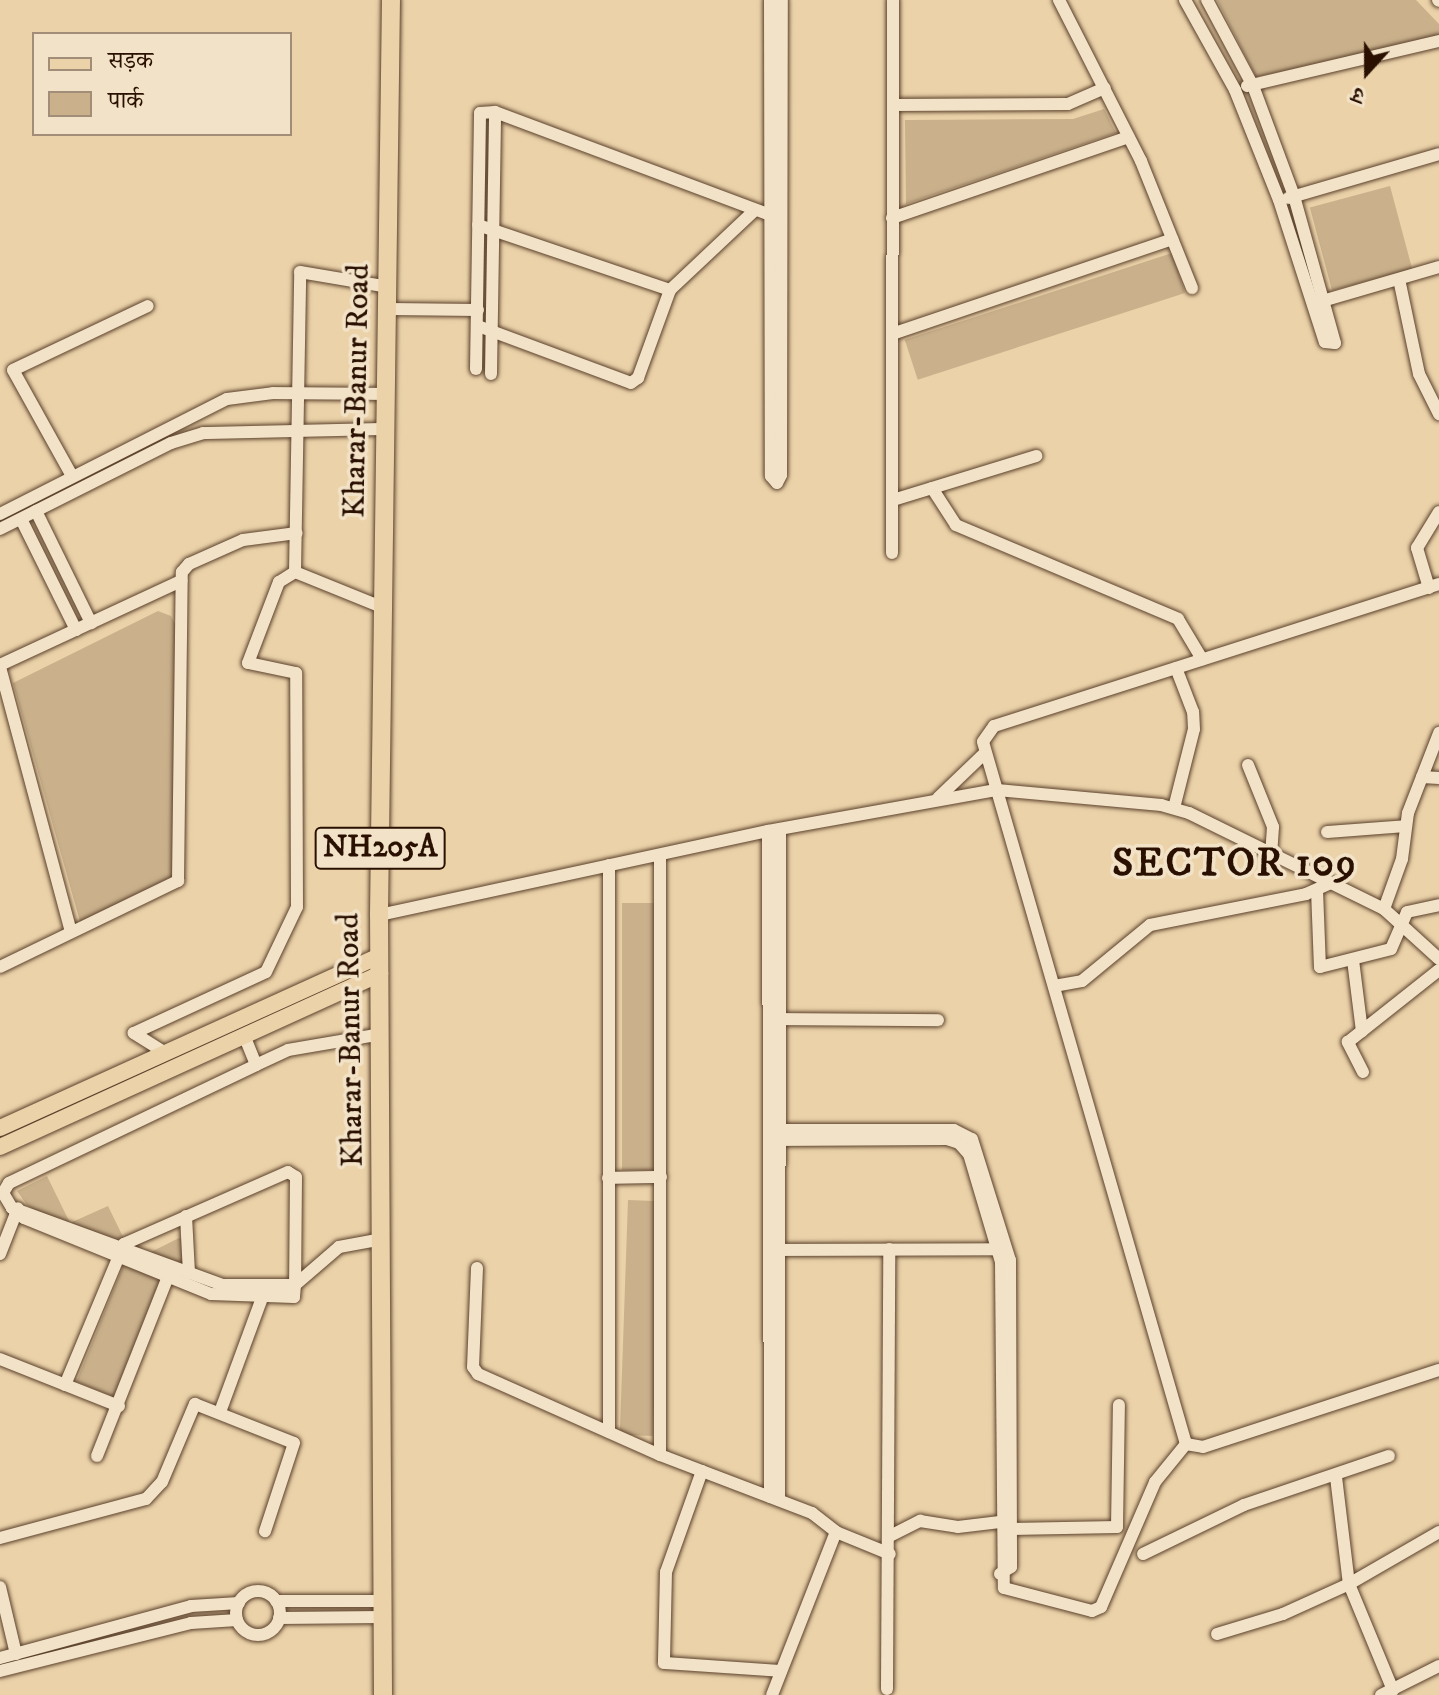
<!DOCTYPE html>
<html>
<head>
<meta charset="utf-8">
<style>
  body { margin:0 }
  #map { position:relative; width:1439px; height:1695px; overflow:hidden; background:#ebd2a9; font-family:"IM FELL DW Pica","Noto Serif Devanagari",serif }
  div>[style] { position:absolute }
  .green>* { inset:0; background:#cab18c; transform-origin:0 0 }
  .roads { filter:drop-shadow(0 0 2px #5a402b) drop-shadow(0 0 2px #5a402b) }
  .minor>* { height:12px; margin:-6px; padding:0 6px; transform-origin:6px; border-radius:6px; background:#f2e2c7 }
  .minor>.ring { margin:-6px; padding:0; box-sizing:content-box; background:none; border:12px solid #f2e2c7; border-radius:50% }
  .major>* { height:16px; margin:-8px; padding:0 8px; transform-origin:8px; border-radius:8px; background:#ebd2a9 }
  .highway>* { height:18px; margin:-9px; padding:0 9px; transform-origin:9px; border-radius:9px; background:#ebd2a9 }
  span { translate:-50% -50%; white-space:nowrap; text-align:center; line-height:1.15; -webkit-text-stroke:7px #f2e2c7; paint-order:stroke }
  .shield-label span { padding:2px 6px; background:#f2e2c7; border:2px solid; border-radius:6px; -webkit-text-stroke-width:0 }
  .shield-label { font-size:30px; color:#2a1001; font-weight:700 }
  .street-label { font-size:32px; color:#2a1001 }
  .district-label { font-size:40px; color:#2a1001; font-weight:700; letter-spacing:2px }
  .legend { position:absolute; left:32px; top:32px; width:260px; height:104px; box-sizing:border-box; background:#f2e2c7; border:2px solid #a28e78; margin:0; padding:10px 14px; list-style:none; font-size:24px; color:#2a1001 }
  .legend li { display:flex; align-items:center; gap:16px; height:40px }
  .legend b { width:40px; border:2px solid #a28e78 }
  .north { position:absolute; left:1327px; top:32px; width:80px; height:80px; -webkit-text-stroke:6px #f2e2c7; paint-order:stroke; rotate:201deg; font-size:22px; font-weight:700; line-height:32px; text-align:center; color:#2a1001 }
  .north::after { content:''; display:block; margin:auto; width:28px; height:36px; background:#2a1001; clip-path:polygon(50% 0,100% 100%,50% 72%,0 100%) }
</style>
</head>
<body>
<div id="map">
  <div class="green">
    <div style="clip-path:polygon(1217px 0,1416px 0,1439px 24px,1439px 37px,1256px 77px)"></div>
    <div style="clip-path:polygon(1104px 109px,1116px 133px,906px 204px,905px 120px,1073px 119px)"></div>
    <div style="left:1390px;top:186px;width:86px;height:83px;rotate:75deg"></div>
    <div style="left:1172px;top:253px;width:42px;height:281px;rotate:72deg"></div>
    <div style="clip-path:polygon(158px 611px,171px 616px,176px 626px,175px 887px,81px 925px,13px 683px)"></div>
    <div style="left:658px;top:903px;width:267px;height:36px;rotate:90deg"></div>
    <div style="clip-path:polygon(47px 1176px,70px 1223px,108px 1206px,126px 1243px,36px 1211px,27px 1205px,17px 1191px)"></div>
    <div style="left:628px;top:1200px;width:33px;height:235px;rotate:2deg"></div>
    <div style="clip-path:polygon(179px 1238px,184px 1240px,185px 1266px,149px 1253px)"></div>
    <div style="left:124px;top:1264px;width:42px;height:127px;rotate:22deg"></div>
  </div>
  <div class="roads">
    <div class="minor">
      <div style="left:770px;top:0;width:476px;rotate:89.9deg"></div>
      <div style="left:771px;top:476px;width:9px;rotate:49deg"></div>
      <div style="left:777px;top:483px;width:9px;rotate:-63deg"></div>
      <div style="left:781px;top:475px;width:475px;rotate:-89.9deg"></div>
      <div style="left:1059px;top:0;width:181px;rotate:63deg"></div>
      <div style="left:1141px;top:161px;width:137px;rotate:68.1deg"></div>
      <div style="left:1185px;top:0;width:103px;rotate:60.9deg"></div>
      <div style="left:1235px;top:90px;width:118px;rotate:68.2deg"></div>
      <div style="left:1279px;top:200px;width:149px;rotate:72.1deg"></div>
      <div style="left:1325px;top:342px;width:10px;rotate:6deg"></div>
      <div style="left:1335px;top:343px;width:153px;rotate:-105.6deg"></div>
      <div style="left:1294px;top:196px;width:117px;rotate:-110.4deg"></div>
      <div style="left:1253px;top:86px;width:98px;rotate:-118.1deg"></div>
      <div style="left:1438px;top:0;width:1px;rotate:45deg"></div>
      <div style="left:1247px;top:86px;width:197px;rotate:-13.2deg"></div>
      <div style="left:893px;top:105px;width:175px;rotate:-0.3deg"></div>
      <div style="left:1068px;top:104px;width:40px;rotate:-23.4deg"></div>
      <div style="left:1288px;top:198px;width:157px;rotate:-16.2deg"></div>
      <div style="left:892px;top:218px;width:250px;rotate:-18.9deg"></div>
      <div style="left:478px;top:225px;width:203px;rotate:18.7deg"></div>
      <div style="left:670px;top:290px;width:117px;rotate:-43.3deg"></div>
      <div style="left:1399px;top:279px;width:97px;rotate:78.1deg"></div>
      <div style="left:1419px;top:374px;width:45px;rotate:63.4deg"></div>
      <div style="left:1319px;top:302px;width:125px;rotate:-16.3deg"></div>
      <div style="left:389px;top:309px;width:89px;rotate:0.6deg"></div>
      <div style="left:478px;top:326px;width:163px;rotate:20.4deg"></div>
      <div style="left:631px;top:383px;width:9px;rotate:-36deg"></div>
      <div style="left:638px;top:378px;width:94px;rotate:-70deg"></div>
      <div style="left:892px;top:334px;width:296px;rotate:-18.7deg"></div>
      <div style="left:476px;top:369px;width:256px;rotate:-89.1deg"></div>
      <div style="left:480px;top:113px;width:15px;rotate:-4deg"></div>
      <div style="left:495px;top:112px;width:294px;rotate:20.5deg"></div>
      <div style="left:491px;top:374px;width:262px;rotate:-89.1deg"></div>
      <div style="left:72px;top:476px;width:121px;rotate:-119.1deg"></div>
      <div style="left:13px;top:370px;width:149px;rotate:-25.4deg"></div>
      <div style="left:932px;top:488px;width:44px;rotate:57deg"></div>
      <div style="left:956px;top:525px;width:241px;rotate:22.9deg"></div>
      <div style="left:1178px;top:619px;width:47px;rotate:59deg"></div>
      <div style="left:893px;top:500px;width:150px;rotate:-17.1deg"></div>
      <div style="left:36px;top:511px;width:125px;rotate:63.8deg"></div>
      <div style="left:0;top:514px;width:254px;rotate:-26.9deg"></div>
      <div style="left:227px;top:399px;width:46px;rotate:-7.4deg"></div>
      <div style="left:273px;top:393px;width:114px;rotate:0.5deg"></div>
      <div style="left:21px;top:519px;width:124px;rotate:63.6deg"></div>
      <div style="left:0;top:529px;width:191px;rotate:-26.7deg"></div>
      <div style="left:171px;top:443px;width:34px;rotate:-17deg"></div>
      <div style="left:203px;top:433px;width:183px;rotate:-1.3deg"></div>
      <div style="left:892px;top:553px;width:553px;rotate:-89.9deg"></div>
      <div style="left:295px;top:572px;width:96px;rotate:22deg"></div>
      <div style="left:1439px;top:584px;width:467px;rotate:162.3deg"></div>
      <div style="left:994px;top:726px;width:19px;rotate:125deg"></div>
      <div style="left:983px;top:742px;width:731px;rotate:73.87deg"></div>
      <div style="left:1186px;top:1444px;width:17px;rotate:10deg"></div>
      <div style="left:1203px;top:1447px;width:248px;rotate:-18.1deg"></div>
      <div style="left:1429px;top:588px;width:42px;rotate:-106.7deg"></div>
      <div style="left:1417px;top:548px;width:42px;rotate:-58.6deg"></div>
      <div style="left:0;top:665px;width:200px;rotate:-24.9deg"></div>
      <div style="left:0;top:667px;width:274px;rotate:75deg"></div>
      <div style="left:1248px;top:765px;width:67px;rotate:68deg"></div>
      <div style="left:1273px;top:827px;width:26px;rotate:94deg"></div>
      <div style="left:1422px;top:777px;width:17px;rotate:3deg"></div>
      <div style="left:938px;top:798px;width:65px;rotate:-43.8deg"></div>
      <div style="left:1174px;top:808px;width:81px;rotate:-75.8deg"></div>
      <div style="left:1194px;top:729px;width:17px;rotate:-93deg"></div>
      <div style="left:1193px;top:712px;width:47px;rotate:-111.1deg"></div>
      <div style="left:768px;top:831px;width:666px;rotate:89.83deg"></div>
      <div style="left:1327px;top:832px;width:79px;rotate:-4.3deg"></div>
      <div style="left:660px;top:856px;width:599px;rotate:90deg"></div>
      <div style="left:1317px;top:890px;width:77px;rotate:87.8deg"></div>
      <div style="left:1320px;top:967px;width:73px;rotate:-14.2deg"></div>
      <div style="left:1391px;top:949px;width:40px;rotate:-66.6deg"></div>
      <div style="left:1407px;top:912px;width:33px;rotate:-12deg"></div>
      <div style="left:1384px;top:909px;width:53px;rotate:-70.2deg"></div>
      <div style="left:1402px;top:859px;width:46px;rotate:-82.6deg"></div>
      <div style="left:1408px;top:813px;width:86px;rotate:-68.8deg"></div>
      <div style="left:379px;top:915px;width:398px;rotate:-12.2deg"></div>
      <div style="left:768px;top:831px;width:233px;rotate:-10.2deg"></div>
      <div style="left:997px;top:790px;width:165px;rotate:5.2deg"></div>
      <div style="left:1161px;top:805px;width:29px;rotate:16deg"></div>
      <div style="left:1189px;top:813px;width:217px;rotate:26.2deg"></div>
      <div style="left:1384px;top:909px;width:74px;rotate:42.3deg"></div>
      <div style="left:1353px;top:960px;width:72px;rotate:82.8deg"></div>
      <div style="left:0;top:967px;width:198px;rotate:-25.8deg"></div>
      <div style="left:178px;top:881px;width:309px;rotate:-89.3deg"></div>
      <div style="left:182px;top:572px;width:11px;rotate:-49deg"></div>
      <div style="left:189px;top:564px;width:59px;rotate:-24deg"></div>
      <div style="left:243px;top:540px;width:54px;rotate:-7.4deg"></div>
      <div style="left:1054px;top:986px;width:28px;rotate:-10deg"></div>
      <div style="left:1082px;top:981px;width:88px;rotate:-39.5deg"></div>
      <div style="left:1150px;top:925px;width:159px;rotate:-11.2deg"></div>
      <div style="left:1306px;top:894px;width:27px;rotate:-24deg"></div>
      <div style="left:776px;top:1019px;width:162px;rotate:0.4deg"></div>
      <div style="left:244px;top:1035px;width:32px;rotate:68deg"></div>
      <div style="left:256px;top:1065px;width:35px;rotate:-25deg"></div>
      <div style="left:288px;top:1050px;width:95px;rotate:-9.7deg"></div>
      <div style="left:164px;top:1052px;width:36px;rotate:-148deg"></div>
      <div style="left:134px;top:1033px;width:145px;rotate:-24.8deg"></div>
      <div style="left:266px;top:972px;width:72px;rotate:-64.5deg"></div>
      <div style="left:297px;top:907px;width:234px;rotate:-90.2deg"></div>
      <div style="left:296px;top:673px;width:49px;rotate:-168.2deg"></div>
      <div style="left:248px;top:663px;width:87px;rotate:-69.1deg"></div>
      <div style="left:279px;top:582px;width:19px;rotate:-32deg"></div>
      <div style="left:295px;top:572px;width:300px;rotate:-89deg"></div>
      <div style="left:300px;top:272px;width:90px;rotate:9.6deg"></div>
      <div style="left:1363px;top:1072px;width:34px;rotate:-117deg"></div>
      <div style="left:1348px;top:1042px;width:116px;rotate:-38.4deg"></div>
      <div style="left:771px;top:1130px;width:183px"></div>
      <div style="left:954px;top:1130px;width:20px;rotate:27deg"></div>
      <div style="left:972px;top:1139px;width:127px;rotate:72.6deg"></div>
      <div style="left:1010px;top:1260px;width:307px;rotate:89.8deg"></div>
      <div style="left:1011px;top:1567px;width:13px;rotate:148deg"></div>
      <div style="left:769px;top:1140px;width:178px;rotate:-0.3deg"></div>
      <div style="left:947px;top:1139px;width:13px;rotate:18deg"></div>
      <div style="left:959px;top:1143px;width:15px;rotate:48deg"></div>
      <div style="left:969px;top:1154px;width:113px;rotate:73.5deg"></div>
      <div style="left:1001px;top:1262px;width:326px;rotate:89.5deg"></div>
      <div style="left:1004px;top:1588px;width:91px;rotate:14.6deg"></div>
      <div style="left:1092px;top:1611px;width:10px;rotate:-24deg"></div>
      <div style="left:1101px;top:1607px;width:136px;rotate:-66.6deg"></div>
      <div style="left:1155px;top:1482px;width:49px;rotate:-50.8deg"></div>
      <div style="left:608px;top:1178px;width:53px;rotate:-1.1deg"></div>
      <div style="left:12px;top:1208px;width:224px;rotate:20.1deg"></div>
      <div style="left:222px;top:1285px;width:73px"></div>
      <div style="left:295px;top:1285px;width:12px;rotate:95deg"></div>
      <div style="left:294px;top:1297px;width:83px;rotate:-177.9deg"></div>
      <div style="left:211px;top:1294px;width:202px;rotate:-157.9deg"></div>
      <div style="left:24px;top:1218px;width:16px;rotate:-140deg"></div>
      <div style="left:12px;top:1208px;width:17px;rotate:-121deg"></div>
      <div style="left:3px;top:1193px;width:12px;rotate:-59deg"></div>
      <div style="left:9px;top:1183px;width:274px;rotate:-25.5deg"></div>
      <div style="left:186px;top:1216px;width:57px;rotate:87deg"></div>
      <div style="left:771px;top:1250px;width:234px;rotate:-0.2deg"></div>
      <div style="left:0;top:1254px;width:49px;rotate:-68.6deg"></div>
      <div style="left:477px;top:1268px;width:99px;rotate:92.3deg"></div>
      <div style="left:473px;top:1367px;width:9px;rotate:54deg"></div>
      <div style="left:478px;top:1374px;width:199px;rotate:24deg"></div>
      <div style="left:660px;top:1455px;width:163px;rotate:20.9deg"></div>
      <div style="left:812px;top:1513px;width:31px;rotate:38deg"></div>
      <div style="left:836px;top:1532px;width:58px;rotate:22.2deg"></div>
      <div style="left:0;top:1359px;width:128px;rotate:21.6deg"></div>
      <div style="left:65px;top:1385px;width:153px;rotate:-67.3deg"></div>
      <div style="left:124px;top:1244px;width:179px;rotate:-23.7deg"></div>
      <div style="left:288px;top:1172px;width:9px;rotate:32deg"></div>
      <div style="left:296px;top:1177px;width:108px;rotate:90.5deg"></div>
      <div style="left:295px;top:1285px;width:58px;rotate:-40.8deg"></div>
      <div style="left:339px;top:1247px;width:44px;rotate:-10.5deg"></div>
      <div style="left:220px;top:1412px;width:121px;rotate:-69.8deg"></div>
      <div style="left:609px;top:1432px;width:567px;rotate:-90deg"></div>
      <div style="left:97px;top:1456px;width:201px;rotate:-68.4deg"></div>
      <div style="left:702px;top:1471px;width:107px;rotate:109.6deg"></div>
      <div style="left:666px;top:1572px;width:91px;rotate:91.3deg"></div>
      <div style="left:664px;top:1663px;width:117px;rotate:3.9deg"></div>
      <div style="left:1336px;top:1477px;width:108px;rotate:83.1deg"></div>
      <div style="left:1349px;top:1584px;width:115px;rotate:67.5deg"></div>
      <div style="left:779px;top:1500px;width:671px;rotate:-89.91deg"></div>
      <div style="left:1011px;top:1529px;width:106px;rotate:-1.1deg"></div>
      <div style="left:1117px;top:1527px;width:122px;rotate:-89.1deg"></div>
      <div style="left:890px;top:1536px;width:34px;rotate:-27deg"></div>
      <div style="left:920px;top:1521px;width:38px;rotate:9deg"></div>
      <div style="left:958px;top:1527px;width:42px;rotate:-6.8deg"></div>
      <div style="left:0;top:1538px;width:151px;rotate:-15deg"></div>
      <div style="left:146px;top:1499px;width:23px;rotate:-47deg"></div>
      <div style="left:162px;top:1482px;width:85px;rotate:-67.1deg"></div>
      <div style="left:195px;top:1404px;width:106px;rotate:21.5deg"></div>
      <div style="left:294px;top:1443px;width:93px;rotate:108.2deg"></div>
      <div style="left:1143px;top:1554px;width:112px;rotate:-25.9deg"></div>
      <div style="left:1244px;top:1505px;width:153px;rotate:-18.7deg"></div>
      <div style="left:0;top:1587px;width:69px;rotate:76.6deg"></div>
      <div class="ring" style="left:236px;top:1591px;width:32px;height:32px"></div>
      <div style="left:276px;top:1601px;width:105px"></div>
      <div style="left:279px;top:1618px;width:102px;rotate:-0.6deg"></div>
      <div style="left:1217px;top:1634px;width:69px;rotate:-16.9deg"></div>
      <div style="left:1283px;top:1614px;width:72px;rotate:-24.4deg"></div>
      <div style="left:1349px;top:1584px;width:104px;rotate:-30deg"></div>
      <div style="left:0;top:1658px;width:198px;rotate:-15.2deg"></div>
      <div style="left:191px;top:1606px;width:48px;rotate:-3.6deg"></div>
      <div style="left:0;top:1671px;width:197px;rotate:-14.1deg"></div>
      <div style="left:191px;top:1623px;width:46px;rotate:-3.7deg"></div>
      <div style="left:887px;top:1689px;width:440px;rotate:-89.7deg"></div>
      <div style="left:772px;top:1695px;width:175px;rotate:-68.6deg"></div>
      <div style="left:1381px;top:1695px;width:65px;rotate:-26.6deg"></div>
    </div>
    <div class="major">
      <div style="left:0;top:1128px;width:417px;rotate:-24.4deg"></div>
      <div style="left:0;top:1147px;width:418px;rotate:-24.5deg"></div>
    </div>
    <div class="highway">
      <div style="left:383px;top:1695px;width:780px;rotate:-90.29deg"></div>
      <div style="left:379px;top:915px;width:915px;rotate:-89.25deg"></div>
    </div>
  </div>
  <div class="shield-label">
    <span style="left:380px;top:848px">NH205A</span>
  </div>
  <div class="street-label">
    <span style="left:357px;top:391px;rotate:-89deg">Kharar-Banur Road</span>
    <span style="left:351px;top:1040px;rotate:-91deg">Kharar-Banur Road</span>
  </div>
  <div class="district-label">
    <span style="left:1235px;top:864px">SECTOR 109</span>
  </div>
  <ul class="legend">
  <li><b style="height:10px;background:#ebd2a9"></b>सड़क</li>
  <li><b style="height:22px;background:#cab18c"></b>पार्क</li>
  </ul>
  <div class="north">उ</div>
</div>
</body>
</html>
